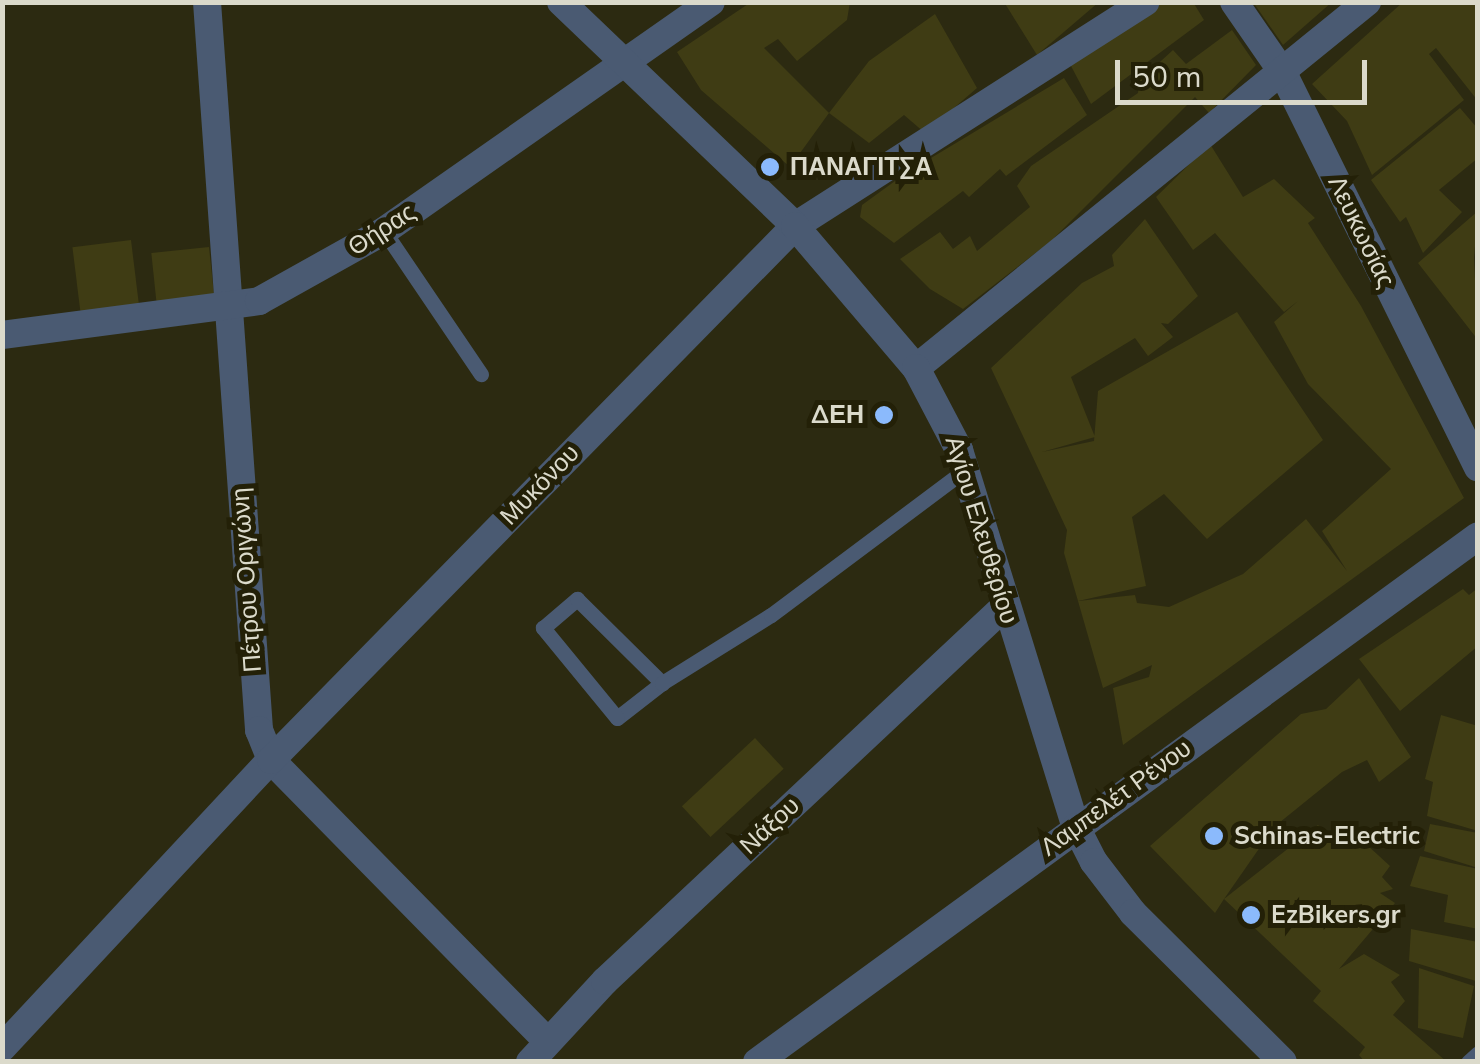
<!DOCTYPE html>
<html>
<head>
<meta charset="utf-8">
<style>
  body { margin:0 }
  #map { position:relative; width:1480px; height:1064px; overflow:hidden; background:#2c2a11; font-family:"Nunito Sans",sans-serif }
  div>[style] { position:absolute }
  .building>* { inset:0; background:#3f3c14; transform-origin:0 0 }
  .service>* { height:15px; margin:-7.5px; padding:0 7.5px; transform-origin:7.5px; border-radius:7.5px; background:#4a5a72 }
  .minor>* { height:28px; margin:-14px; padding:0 14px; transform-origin:14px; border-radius:14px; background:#4a5a72 }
  .tertiary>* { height:28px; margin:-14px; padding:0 14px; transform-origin:14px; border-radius:14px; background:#4a5a72 }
  .dots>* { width:28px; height:28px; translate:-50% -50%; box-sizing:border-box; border:5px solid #232007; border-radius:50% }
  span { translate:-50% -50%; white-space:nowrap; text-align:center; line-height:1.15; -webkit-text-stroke:10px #232007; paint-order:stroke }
  .poi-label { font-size:25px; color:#dbdacb; font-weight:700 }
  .left { translate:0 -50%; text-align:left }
  .right { translate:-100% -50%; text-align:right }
  .street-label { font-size:25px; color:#dbdacb }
  .frame { position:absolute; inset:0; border:5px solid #dbdacb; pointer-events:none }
  .scale { position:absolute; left:1115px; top:60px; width:252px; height:45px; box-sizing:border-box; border:5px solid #dbdacb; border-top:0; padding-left:12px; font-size:30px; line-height:35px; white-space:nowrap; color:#dbdacb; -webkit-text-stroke:8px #232007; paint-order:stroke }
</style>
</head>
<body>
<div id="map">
  <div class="building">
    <div style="clip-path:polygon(751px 2px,850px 2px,847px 20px,797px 61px,778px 39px,764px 48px,829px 113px,869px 61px,935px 14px,977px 88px,925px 133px,904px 115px,869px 143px,829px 113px,790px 167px,701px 90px,677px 52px)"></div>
    <div style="clip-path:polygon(1004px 2px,1099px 2px,1037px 55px)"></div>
    <div style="clip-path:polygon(1150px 2px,1193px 2px,1204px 20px,1091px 104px,1071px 66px,1073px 53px)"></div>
    <div style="clip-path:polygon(1253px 2px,1332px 2px,1283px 45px)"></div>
    <div style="clip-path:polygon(1403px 2px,1478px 2px,1478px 101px,1436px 48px,1429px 54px,1464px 100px,1372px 175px,1347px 121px,1312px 84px)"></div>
    <div style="clip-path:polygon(1232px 30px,1256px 65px,1209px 113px,1195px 97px,1051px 241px,963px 309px,930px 289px,900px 259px,940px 232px,953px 249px,970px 236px,977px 251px,1030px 207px,1017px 186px,1031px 166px,1138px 93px,1139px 81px,1173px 50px,1186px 64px)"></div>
    <div style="clip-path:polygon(1064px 78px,1087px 115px,1006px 176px,1000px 169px,969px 197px,963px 191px,894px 243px,860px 217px,862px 205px,906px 173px)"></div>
    <div style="clip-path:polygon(1460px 108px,1478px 129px,1478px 158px,1439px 190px,1462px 212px,1423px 253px,1406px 217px,1400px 222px,1371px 180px)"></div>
    <div style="clip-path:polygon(1210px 144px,1243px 197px,1274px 179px,1315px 218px,1308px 223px,1361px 306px,1464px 498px,1123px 745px,1113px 688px,1149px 677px,1152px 665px,1103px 688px,1078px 601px,1135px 595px,1137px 603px,1169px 607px,1243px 574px,1306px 519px,1347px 571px,1322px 531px,1391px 469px,1308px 384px,1274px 322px,1298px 301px,1284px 312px,1215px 233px,1193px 250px,1156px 197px)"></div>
    <div style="clip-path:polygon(1478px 211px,1474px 258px,1478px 340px,1418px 263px)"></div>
    <div style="clip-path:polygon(1145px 219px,1198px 296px,1168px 324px,1161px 323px,1173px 337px,1148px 356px,1135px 338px,1071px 377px,1095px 437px,1042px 452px,1094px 441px,1098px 391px,1237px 312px,1323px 440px,1207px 539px,1164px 494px,1132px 517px,1146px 586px,1078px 601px,1064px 553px,1067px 530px,991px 368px,1082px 283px,1114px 266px,1112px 255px)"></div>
    <div style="left:131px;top:240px;width:78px;height:59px;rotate:83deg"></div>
    <div style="left:209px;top:247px;width:55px;height:58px;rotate:84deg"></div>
    <div style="clip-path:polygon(1478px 588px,1478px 646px,1400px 711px,1359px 659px,1463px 589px,1469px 595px)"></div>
    <div style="clip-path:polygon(1359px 678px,1411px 757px,1379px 782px,1367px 760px,1342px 772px,1274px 827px,1224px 899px,1318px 825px,1337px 847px,1354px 833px,1390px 866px,1382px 877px,1393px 889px,1380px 893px,1395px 903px,1339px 969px,1364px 954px,1400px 975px,1391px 982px,1405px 1001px,1393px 1015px,1447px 1062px,1365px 1062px,1359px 1055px,1365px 1047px,1313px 1001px,1321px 991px,1224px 899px,1215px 913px,1150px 846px,1301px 714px,1326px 709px)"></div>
    <div style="clip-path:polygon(1441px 715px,1478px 726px,1478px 831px,1427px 816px,1433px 782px,1425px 779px)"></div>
    <div style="left:755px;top:738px;width:42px;height:100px;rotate:47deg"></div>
    <div style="clip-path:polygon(1430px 824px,1478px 833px,1478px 868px,1424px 851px)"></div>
    <div style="clip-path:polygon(1420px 856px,1478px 869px,1478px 929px,1444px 922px,1448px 895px,1410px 886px)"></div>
    <div style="clip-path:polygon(1411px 929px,1478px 942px,1476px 981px,1409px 961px)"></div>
    <div style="clip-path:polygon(1419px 968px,1474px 986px,1463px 1038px,1418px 1028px)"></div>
  </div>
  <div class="service">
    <div style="left:384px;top:231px;width:173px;rotate:55.9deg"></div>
    <div style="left:662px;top:683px;width:57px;rotate:142.1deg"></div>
    <div style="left:617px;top:718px;width:117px;rotate:-129.4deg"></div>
    <div style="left:543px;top:628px;width:45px;rotate:-40.5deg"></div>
    <div style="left:577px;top:599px;width:120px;rotate:44.7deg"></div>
    <div style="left:662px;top:683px;width:128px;rotate:-32deg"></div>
    <div style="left:771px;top:615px;width:242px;rotate:-36.8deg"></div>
    <div style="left:1468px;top:1062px;width:13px;rotate:-42deg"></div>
  </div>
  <div class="minor">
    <div style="left:207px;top:2px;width:730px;rotate:85.91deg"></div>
    <div style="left:259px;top:730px;width:32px;rotate:68deg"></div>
    <div style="left:271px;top:760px;width:395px;rotate:45.5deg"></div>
    <div style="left:1234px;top:2px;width:86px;rotate:55.4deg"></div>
    <div style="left:1283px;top:73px;width:440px;rotate:63.7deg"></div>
    <div style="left:2px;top:335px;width:259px;rotate:-7.5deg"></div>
    <div style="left:259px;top:301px;width:143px;rotate:-29.2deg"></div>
    <div style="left:384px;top:231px;width:399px;rotate:-35deg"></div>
    <div style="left:916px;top:368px;width:581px;rotate:-39.06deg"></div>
    <div style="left:2px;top:1048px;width:394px;rotate:-47deg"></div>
    <div style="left:271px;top:760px;width:748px;rotate:-45.54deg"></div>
    <div style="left:795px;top:226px;width:416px;rotate:-32.6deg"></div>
    <div style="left:530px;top:1062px;width:110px;rotate:-47.2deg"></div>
    <div style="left:605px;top:981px;width:547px;rotate:-43.15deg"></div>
    <div style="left:757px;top:1062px;width:892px;rotate:-36.11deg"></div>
  </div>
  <div class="tertiary">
    <div style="left:561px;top:2px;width:324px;rotate:43.7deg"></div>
    <div style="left:795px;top:226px;width:187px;rotate:49.6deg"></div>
    <div style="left:916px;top:368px;width:93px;rotate:62.3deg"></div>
    <div style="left:959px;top:450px;width:395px;rotate:72.8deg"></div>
    <div style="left:1076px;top:827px;width:39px;rotate:63deg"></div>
    <div style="left:1094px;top:862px;width:64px;rotate:52.6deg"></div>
    <div style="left:1133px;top:913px;width:211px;rotate:44.8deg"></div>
  </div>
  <div class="dots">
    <div style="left:770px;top:167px;background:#8bbafc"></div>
    <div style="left:884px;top:415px;background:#8bbafc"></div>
    <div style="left:1214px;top:836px;background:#8bbafc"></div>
    <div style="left:1251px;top:915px;background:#8bbafc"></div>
  </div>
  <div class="poi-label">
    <span class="left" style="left:790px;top:167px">ΠΑΝΑΓΙΤΣΑ</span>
    <span class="right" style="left:864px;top:415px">ΔΕΗ</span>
    <span class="left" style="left:1234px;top:836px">Schinas-Electric</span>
    <span class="left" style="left:1271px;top:915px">EzBikers.gr</span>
  </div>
  <div class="street-label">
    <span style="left:382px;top:230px;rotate:-33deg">Θήρας</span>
    <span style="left:1361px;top:232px;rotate:64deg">Λευκωσίας</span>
    <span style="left:540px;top:485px;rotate:-46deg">Μυκόνου</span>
    <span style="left:981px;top:530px;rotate:73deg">Αγίου Ελευθερίου</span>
    <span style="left:247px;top:580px;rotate:-94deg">Πέτρου Οριγώνη</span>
    <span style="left:1116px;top:798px;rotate:-36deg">Λαμπελέτ Ρένου</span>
    <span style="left:770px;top:826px;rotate:-43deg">Νάξου</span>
  </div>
  <div class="frame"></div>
  <div class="scale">50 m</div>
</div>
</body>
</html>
